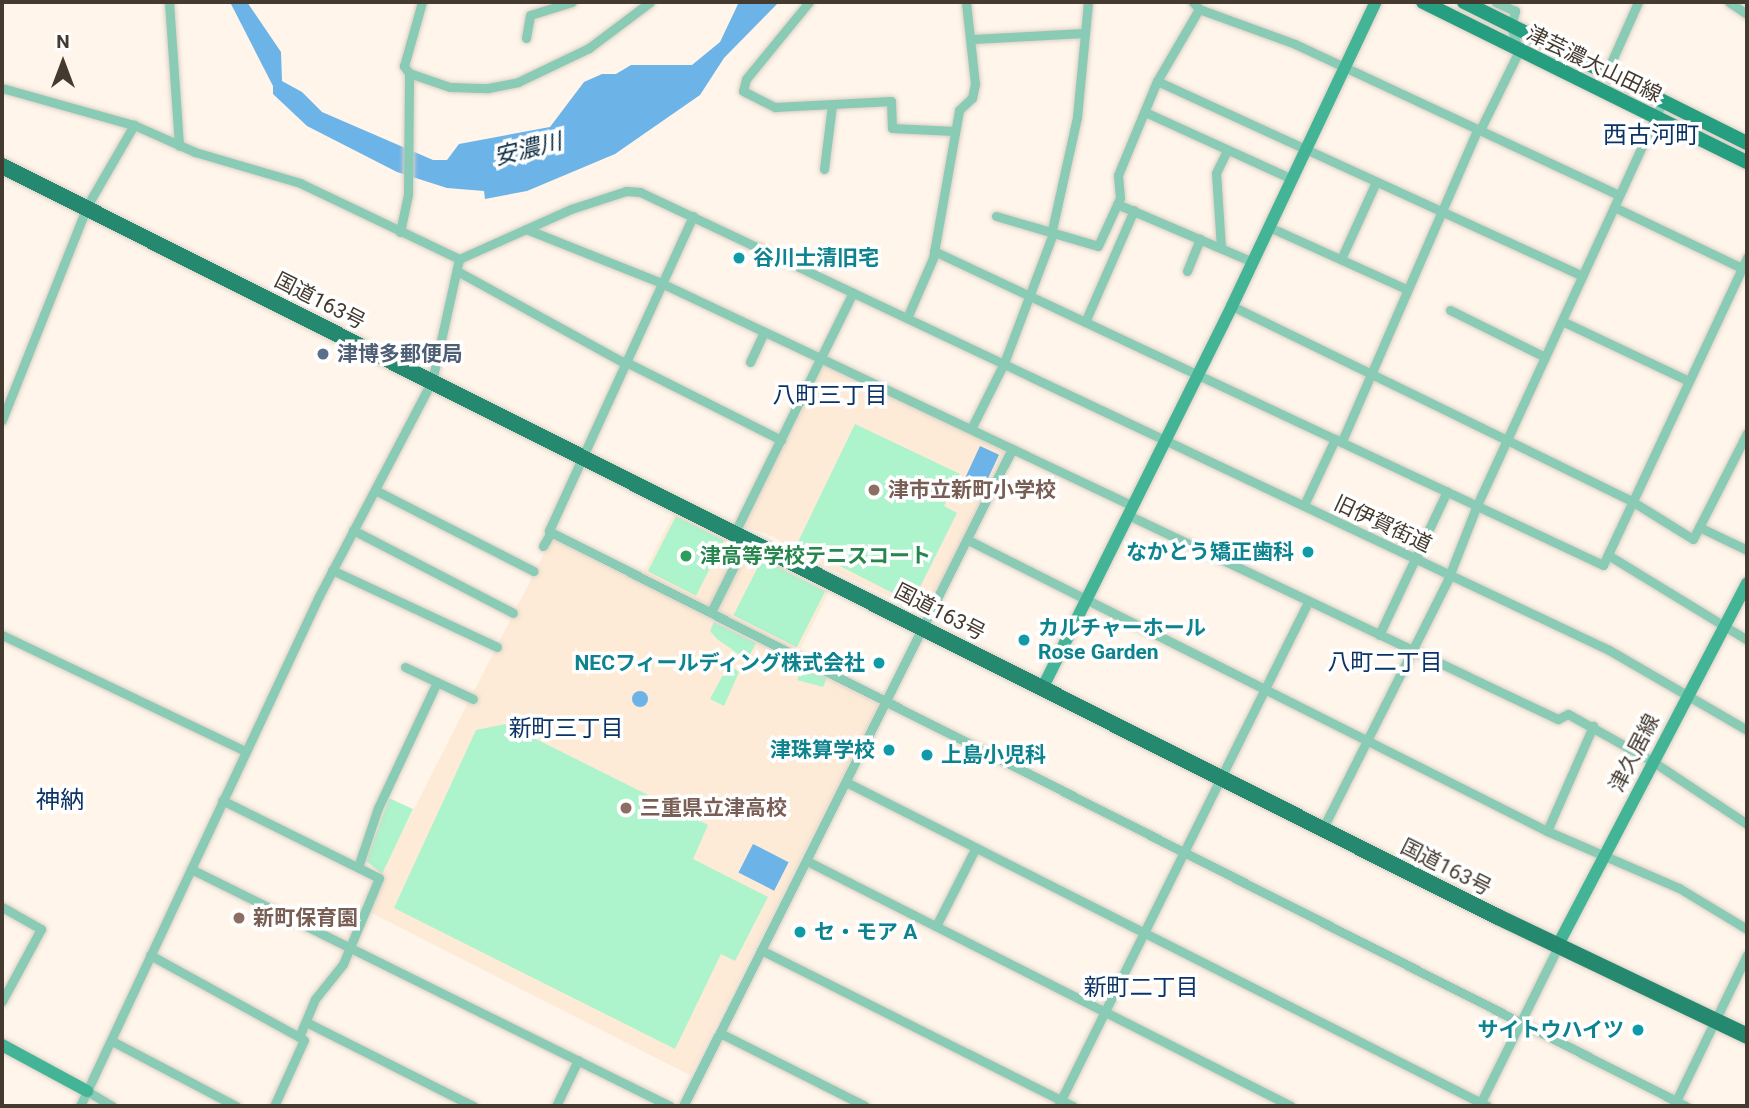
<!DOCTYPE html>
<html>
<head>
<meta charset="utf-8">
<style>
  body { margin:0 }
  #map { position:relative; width:1749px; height:1108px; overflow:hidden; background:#fff5ea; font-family:Roboto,"Noto Sans JP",sans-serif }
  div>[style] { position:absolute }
  .built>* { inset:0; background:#fdebd7; transform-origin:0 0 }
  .green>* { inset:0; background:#adf3cb; transform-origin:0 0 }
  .water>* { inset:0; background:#6cb3e8; transform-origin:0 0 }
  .round { border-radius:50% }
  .roads { filter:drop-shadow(0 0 2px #dad0c5) drop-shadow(0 0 2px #dad0c5) }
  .street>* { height:9px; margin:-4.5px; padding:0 4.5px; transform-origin:4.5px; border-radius:4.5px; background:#89cbb5 }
  .secondary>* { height:12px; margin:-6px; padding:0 6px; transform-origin:6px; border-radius:6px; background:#43b495 }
  .primary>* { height:14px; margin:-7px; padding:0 7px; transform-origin:7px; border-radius:7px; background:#269e80 }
  .highway>* { height:16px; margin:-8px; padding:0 8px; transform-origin:8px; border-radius:8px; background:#24896f }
  .dots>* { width:19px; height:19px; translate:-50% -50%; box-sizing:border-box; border:4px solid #fff; border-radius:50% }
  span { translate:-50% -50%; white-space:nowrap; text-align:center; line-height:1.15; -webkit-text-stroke:7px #fff; paint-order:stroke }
  .street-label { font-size:21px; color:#443a2f }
  .culture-label { font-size:21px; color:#0d838f; font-weight:700 }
  .left { translate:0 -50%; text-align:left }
  .right { translate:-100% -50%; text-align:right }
  .service-label { font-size:21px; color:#4e5e75; font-weight:700 }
  .education-label { font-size:21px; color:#785e54; font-weight:700 }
  .leisure-label { font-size:21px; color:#27864d; font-weight:700 }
  .water-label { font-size:23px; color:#0c2c42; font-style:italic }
  .neighbourhood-label { font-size:23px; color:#0b3366 }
  .quarter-label { font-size:24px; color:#0b3366 }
  .frame { position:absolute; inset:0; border:4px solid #443a2f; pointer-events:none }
  .north { position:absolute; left:28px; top:28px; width:70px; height:70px; -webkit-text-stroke:5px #fff; paint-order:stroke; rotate:0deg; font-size:19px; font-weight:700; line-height:28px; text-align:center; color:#443a2f }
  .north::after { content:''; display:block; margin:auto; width:24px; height:32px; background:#443a2f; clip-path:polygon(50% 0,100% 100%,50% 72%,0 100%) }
</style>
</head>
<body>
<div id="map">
  <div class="built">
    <div style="clip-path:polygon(826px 366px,1005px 451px,926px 614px,796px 553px,774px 537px,743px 526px,821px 367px)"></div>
    <div style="left:676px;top:509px;width:174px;height:72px;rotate:27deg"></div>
    <div style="left:552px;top:538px;width:367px;height:416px;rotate:27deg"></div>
  </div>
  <div class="green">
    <div style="clip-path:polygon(855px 424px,960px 474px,944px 506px,957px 513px,912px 603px,797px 544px)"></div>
    <div style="left:676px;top:516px;width:54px;height:62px;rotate:27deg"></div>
    <div style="left:762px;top:559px;width:71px;height:63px;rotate:27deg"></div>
    <div style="clip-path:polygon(714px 622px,756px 643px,747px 660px,717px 639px,710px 631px)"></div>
    <div style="clip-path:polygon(715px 655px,739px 672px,724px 706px,710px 699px,725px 671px,711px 663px)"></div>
    <div style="clip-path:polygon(804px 667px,827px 678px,823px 687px,797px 680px)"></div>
    <div style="clip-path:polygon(506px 724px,708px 825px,693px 859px,768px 897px,735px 961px,721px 954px,675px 1049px,394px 908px,476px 730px)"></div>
    <div style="clip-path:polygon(389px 798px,413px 809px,382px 874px,366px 861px)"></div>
  </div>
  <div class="water">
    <div style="clip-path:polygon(230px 2px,247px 2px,281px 52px,282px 81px,302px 92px,322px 112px,433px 160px,447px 160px,459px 144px,550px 127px,584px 82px,602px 74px,616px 74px,631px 65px,692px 65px,720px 42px,739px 2px,779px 2px,724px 58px,700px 95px,615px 154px,527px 191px,485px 199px,484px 191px,447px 188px,397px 172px,307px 126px,273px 94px,273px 86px)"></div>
    <div style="left:980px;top:446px;width:21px;height:41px;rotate:25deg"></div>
    <div class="round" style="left:632px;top:691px;width:16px;height:16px"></div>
    <div style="left:753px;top:844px;width:40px;height:32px;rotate:27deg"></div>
  </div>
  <div class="roads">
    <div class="street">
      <div style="left:169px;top:2px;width:144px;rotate:86deg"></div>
      <div style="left:809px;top:2px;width:99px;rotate:129.3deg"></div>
      <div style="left:746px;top:79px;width:12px;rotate:104deg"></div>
      <div style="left:743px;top:91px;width:36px;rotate:27deg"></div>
      <div style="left:775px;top:107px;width:116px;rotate:-3deg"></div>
      <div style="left:891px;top:101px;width:27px;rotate:88deg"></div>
      <div style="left:892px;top:128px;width:62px;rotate:2.8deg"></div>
      <div style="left:1193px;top:2px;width:9px;rotate:49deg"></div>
      <div style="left:1199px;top:9px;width:102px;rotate:20deg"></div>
      <div style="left:1295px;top:44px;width:357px;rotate:25deg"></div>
      <div style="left:1729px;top:2px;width:22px;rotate:34deg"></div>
      <div style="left:526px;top:38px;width:23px;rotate:-80deg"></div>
      <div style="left:530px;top:15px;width:44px;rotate:-17.2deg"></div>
      <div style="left:973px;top:39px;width:111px;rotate:-3.1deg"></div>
      <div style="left:409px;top:73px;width:43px;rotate:18.9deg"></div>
      <div style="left:450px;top:87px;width:38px;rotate:2deg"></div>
      <div style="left:488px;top:88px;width:31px;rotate:-11deg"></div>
      <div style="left:518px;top:82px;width:79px;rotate:-25.6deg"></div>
      <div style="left:589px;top:48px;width:76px;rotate:-37deg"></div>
      <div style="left:1606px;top:74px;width:79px;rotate:-66deg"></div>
      <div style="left:1157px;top:81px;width:468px;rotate:24.6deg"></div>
      <div style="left:2px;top:88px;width:137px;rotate:15.7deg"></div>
      <div style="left:134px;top:125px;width:67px;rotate:23.9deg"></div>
      <div style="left:195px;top:152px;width:109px;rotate:16.4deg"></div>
      <div style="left:300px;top:183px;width:176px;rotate:25.5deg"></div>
      <div style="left:459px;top:259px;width:123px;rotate:-24.1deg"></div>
      <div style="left:571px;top:209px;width:58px;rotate:-18.1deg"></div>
      <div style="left:626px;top:191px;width:14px;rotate:4deg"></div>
      <div style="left:640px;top:192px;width:1072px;rotate:25.3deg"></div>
      <div style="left:1609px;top:650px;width:160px;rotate:30.1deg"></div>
      <div style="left:1145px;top:112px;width:162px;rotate:24.5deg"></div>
      <div style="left:1480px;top:130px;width:88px;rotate:-63.7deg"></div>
      <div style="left:1519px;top:51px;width:26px;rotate:-108deg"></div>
      <div style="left:1511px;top:26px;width:16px;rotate:-75deg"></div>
      <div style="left:1515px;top:11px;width:21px;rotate:-155deg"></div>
      <div style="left:824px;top:169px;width:64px;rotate:-82.9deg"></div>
      <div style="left:1117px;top:204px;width:148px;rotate:23.1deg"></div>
      <div style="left:1614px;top:207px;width:142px;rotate:25.5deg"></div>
      <div style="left:693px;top:216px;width:346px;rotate:114.6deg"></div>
      <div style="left:549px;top:531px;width:1274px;rotate:26.83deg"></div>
      <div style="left:996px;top:216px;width:106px;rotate:16.4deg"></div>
      <div style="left:1098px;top:246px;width:53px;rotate:-65.4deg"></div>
      <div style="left:1120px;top:198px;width:23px;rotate:-95deg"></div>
      <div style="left:1118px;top:175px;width:102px;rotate:-67.5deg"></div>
      <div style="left:1157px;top:81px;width:83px;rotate:-59.7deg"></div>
      <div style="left:1269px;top:227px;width:150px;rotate:24.3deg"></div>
      <div style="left:526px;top:229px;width:143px;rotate:21.7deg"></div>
      <div style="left:659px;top:282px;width:524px;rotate:25.29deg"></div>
      <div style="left:1052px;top:230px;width:116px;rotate:-77.5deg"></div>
      <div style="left:1077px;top:117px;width:116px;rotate:-84.5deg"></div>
      <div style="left:400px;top:232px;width:39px;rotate:-78deg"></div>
      <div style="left:408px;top:194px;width:121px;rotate:-89.5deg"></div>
      <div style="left:409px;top:73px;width:9px;rotate:-126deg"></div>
      <div style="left:404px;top:66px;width:66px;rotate:-74.3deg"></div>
      <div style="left:1221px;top:248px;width:75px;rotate:-93.8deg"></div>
      <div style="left:1216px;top:173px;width:25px;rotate:-64deg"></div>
      <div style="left:934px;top:251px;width:739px;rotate:25.14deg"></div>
      <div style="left:1603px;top:565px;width:340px;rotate:-64.9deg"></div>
      <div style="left:1341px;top:259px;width:85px;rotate:-65.6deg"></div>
      <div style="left:1187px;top:271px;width:35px;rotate:-68deg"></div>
      <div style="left:459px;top:272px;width:187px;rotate:28.8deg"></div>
      <div style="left:1232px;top:306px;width:443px;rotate:26deg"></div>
      <div style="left:1630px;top:500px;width:74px;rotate:31.8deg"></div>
      <div style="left:1693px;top:539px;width:119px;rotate:-63deg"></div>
      <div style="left:1450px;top:310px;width:106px;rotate:26.3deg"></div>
      <div style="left:907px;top:318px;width:65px;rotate:-66.6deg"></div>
      <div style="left:933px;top:258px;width:150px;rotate:-80deg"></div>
      <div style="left:959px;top:110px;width:18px;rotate:-43deg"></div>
      <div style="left:972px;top:98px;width:14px;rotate:-78deg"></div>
      <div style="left:975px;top:84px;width:82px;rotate:-96.3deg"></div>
      <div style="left:1562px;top:321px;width:140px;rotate:25.3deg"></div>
      <div style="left:1085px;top:322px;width:122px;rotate:-66.4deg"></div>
      <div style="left:624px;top:361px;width:176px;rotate:26.7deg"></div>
      <div style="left:750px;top:362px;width:33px;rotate:-65deg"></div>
      <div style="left:2px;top:420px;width:230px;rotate:-68.3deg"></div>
      <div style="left:87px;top:206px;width:94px;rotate:-59.9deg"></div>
      <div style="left:971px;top:429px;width:74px;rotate:-63.4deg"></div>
      <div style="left:1004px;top:363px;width:139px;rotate:-69.3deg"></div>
      <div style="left:1342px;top:441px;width:339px;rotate:-66.5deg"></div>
      <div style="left:375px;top:490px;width:178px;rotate:27.1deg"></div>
      <div style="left:1304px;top:505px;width:73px;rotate:-64.8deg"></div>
      <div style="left:1128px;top:515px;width:476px;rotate:25.4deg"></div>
      <div style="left:1558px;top:719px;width:11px;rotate:-27deg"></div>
      <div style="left:1568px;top:714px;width:96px;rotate:29.2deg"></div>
      <div style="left:1652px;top:761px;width:114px;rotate:33.6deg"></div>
      <div style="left:1699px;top:527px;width:53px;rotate:25.6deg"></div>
      <div style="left:353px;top:530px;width:180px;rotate:27.4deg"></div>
      <div style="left:735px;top:532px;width:267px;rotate:-63.8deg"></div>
      <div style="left:968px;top:540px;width:648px;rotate:26.68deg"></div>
      <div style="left:1547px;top:831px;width:144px;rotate:23.4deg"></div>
      <div style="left:1679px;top:888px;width:79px;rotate:31.1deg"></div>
      <div style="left:543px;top:546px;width:16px;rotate:-60deg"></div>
      <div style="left:1608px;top:555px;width:163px;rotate:31.4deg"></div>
      <div style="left:332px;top:570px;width:182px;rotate:25deg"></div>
      <div style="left:711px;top:612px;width:83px;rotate:-63.4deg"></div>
      <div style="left:2px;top:635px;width:269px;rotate:25.5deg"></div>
      <div style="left:1379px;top:635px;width:159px;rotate:-64.7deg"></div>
      <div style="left:405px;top:667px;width:75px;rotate:25.2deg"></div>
      <div style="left:846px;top:782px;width:718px;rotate:26.81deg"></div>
      <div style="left:1323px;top:828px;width:279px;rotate:-63.3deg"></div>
      <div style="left:1448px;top:579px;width:79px;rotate:-68.6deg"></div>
      <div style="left:1477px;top:505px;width:443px;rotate:-65.3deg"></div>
      <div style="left:1547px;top:831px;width:115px;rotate:-66.3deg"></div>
      <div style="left:807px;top:861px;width:542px;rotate:26.85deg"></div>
      <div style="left:358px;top:867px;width:62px;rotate:-71.3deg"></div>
      <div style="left:378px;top:808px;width:139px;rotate:-64.9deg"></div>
      <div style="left:191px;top:869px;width:534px;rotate:26.33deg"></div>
      <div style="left:2px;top:907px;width:45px;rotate:29.4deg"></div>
      <div style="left:41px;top:929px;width:82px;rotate:118.4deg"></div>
      <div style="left:936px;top:926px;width:86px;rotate:-63.1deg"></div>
      <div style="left:761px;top:950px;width:349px;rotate:26.6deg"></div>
      <div style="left:150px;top:955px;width:170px;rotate:28.8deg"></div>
      <div style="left:299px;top:1037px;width:41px;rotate:-67.2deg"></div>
      <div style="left:315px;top:999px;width:45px;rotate:-51.3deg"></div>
      <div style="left:343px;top:964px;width:93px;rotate:-67.3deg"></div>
      <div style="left:379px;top:878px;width:175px;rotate:-153.6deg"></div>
      <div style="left:308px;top:1023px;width:185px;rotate:26.7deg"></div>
      <div style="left:720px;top:1033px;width:162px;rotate:26.7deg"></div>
      <div style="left:112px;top:1041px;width:140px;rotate:27.7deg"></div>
      <div style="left:87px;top:1091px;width:29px;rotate:31deg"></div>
      <div style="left:1676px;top:1101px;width:162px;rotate:-64.1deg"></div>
      <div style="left:80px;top:1106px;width:563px;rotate:-64.89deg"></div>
      <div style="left:319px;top:596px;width:243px;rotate:-62.3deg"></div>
      <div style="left:432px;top:381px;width:125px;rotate:-77.5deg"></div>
      <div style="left:274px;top:1106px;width:72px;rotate:-65.6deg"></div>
      <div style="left:304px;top:1040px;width:6px;rotate:-149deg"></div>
      <div style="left:556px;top:1106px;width:51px;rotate:-64.4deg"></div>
      <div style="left:683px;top:1106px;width:735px;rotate:-63.4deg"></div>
      <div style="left:1058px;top:1106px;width:563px;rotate:-63.62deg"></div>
      <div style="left:1479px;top:1106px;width:180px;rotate:-63.6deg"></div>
    </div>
    <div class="secondary">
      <div style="left:1043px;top:687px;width:425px;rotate:-63.6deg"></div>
      <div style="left:1232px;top:306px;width:336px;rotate:-64.7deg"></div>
      <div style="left:1559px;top:943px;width:406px;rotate:-62.4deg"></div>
      <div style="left:2px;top:1045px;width:97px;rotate:28.4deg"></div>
    </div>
    <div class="primary">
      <div style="left:1423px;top:2px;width:361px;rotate:26.3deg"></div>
      <div style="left:1464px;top:2px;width:316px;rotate:26.5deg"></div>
    </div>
    <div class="highway">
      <div style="left:2px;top:166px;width:1674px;rotate:26.66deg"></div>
      <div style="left:1498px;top:917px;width:276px;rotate:25.5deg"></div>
    </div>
  </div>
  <div class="dots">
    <div style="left:739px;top:258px;background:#0f9aa8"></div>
    <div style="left:323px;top:354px;background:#5c6f8a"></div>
    <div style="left:874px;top:490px;background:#8d6e63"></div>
    <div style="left:1308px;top:552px;background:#0f9aa8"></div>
    <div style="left:686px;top:556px;background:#2e9e5b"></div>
    <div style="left:1024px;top:640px;background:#0f9aa8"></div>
    <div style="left:879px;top:663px;background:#0f9aa8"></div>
    <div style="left:889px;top:750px;background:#0f9aa8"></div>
    <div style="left:927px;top:755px;background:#0f9aa8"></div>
    <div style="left:626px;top:808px;background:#8d6e63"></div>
    <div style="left:239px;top:918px;background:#8d6e63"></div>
    <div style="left:800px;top:932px;background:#0f9aa8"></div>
    <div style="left:1638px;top:1030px;background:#0f9aa8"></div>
  </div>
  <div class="street-label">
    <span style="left:1594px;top:64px;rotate:26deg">津芸濃大山田線</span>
    <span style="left:320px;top:301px;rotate:27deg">国道163号</span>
    <span style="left:1383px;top:524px;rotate:25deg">旧伊賀街道</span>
    <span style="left:940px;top:612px;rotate:27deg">国道163号</span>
    <span style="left:1634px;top:753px;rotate:-63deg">津久居線</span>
    <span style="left:1446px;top:867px;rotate:27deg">国道163号</span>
  </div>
  <div class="culture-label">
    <span class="left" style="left:753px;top:258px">谷川士清旧宅</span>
    <span class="right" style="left:1294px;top:552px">なかとう矯正歯科</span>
    <span class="left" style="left:1038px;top:640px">カルチャーホール<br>Rose Garden</span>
    <span class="right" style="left:865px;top:663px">NECフィールディング株式会社</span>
    <span class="right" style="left:875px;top:750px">津珠算学校</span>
    <span class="left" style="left:941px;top:755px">上島小児科</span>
    <span class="left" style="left:814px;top:932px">セ・モア A</span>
    <span class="right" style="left:1624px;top:1030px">サイトウハイツ</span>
  </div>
  <div class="service-label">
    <span class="left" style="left:337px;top:354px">津博多郵便局</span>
  </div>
  <div class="education-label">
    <span class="left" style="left:888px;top:490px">津市立新町小学校</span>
    <span class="left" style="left:640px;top:808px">三重県立津高校</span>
    <span class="left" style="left:253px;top:918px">新町保育園</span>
  </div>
  <div class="leisure-label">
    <span class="left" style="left:700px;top:556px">津高等学校テニスコート</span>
  </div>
  <div class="water-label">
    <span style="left:528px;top:150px;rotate:-14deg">安濃川</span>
  </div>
  <div class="neighbourhood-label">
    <span style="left:830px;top:396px">八町三丁目</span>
    <span style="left:1385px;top:663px">八町二丁目</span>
    <span style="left:566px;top:729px">新町三丁目</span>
    <span style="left:1141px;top:988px">新町二丁目</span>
  </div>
  <div class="quarter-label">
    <span style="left:1651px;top:136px">西古河町</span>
    <span style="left:60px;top:801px">神納</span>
  </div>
  <div class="frame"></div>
  <div class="north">N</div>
</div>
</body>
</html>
